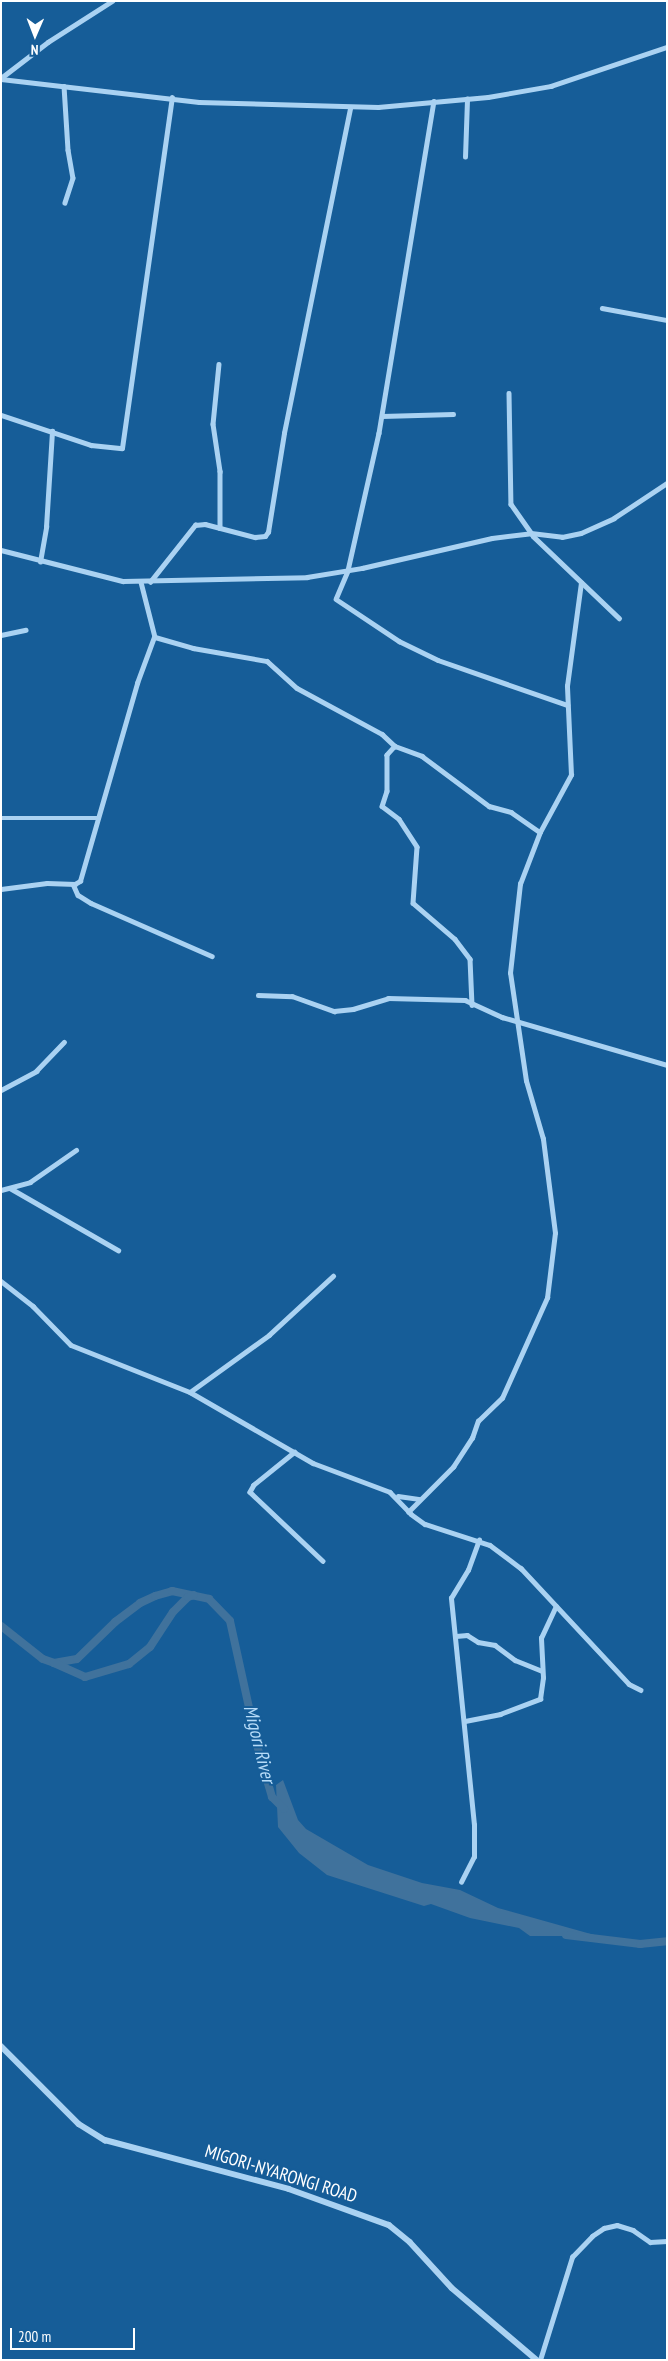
<!DOCTYPE html>
<html>
<head>
<meta charset="utf-8">
<style>
  body { margin:0 }
  #map { position:relative; width:668px; height:2361px; overflow:hidden; background:#165d98; font-family:"PT Sans Narrow",sans-serif }
  div>[style] { position:absolute }
  .water>* { inset:0; background:#40729c }
  .river>* { height:8px; margin:-4px; padding:0 4px; transform-origin:4px; border-radius:4px; background:#40729c }
  .minor>* { height:4.5px; margin:-2.25px; padding:0 2.25px; transform-origin:2.25px; border-radius:2.25px; background:#aad2f2 }
  .tertiary>* { height:5.5px; margin:-2.75px; padding:0 2.75px; transform-origin:2.75px; border-radius:2.75px; background:#aad2f2 }
  span { translate:-50% -50%; white-space:nowrap; text-align:center; line-height:1.15; -webkit-text-stroke:4px #165d98; paint-order:stroke }
  .street-label { font-size:18px; color:#fff }
  .water-label { font-size:19px; color:#b6dbf8; font-style:italic }
  .frame { position:absolute; inset:0; border:2px solid #fff; pointer-events:none }
  .north { position:absolute; left:10px; top:10px; width:50px; height:50px; -webkit-text-stroke:4px #165d98; paint-order:stroke; rotate:181deg; font-size:14px; font-weight:700; line-height:20px; text-align:center; color:#fff }
  .north::after { content:''; display:block; margin:auto; width:18px; height:22px; background:#fff; clip-path:polygon(50% 0,100% 100%,50% 72%,0 100%) }
  .scale { position:absolute; left:10px; top:2328px; width:125px; height:22px; box-sizing:border-box; border:2px solid #fff; border-top:0; padding-left:6px; font-size:15px; line-height:18px; white-space:nowrap; color:#fff; -webkit-text-stroke:4px #165d98; paint-order:stroke }
</style>
</head>
<body>
<div id="map">
  <div class="water">
    <div style="clip-path:polygon(283px 1780px,298px 1820px,306px 1829px,368px 1865px,422px 1883px,460px 1890px,498px 1908px,598px 1936px,530px 1936px,519px 1928px,470px 1918px,431px 1904px,424px 1906px,327px 1875px,299px 1853px,278px 1827px,276px 1785px)"></div>
  </div>
  <div class="river">
    <div style="left:1px;top:1626px;width:53px;rotate:38.2deg"></div>
    <div style="left:43px;top:1659px;width:12px;rotate:20deg"></div>
    <div style="left:54px;top:1663px;width:23px;rotate:-10deg"></div>
    <div style="left:77px;top:1659px;width:53px;rotate:-44.2deg"></div>
    <div style="left:115px;top:1622px;width:31px;rotate:-37deg"></div>
    <div style="left:140px;top:1603px;width:17px;rotate:-25deg"></div>
    <div style="left:155px;top:1596px;width:18px;rotate:-16deg"></div>
    <div style="left:172px;top:1591px;width:38px;rotate:12deg"></div>
    <div style="left:209px;top:1599px;width:30px;rotate:46deg"></div>
    <div style="left:230px;top:1621px;width:135px;rotate:77.6deg"></div>
    <div style="left:259px;top:1753px;width:46px;rotate:73.5deg"></div>
    <div style="left:272px;top:1797px;width:17px;rotate:45deg"></div>
    <div style="left:54px;top:1663px;width:34px;rotate:24deg"></div>
    <div style="left:85px;top:1677px;width:46px;rotate:-16.5deg"></div>
    <div style="left:129px;top:1664px;width:27px;rotate:-39deg"></div>
    <div style="left:150px;top:1647px;width:42px;rotate:-56.7deg"></div>
    <div style="left:173px;top:1612px;width:21px;rotate:-45deg"></div>
    <div style="left:188px;top:1597px;width:6px;rotate:-18deg"></div>
    <div style="left:566px;top:1935px;width:75px;rotate:6.9deg"></div>
    <div style="left:640px;top:1944px;width:27px;rotate:-6deg"></div>
  </div>
  <div class="minor">
    <div style="left:1px;top:78px;width:59px;rotate:-37.5deg"></div>
    <div style="left:48px;top:42px;width:76px;rotate:-32.6deg"></div>
    <div style="left:1px;top:79px;width:199px;rotate:6.6deg"></div>
    <div style="left:199px;top:102px;width:179px;rotate:1.6deg"></div>
    <div style="left:378px;top:107px;width:110px;rotate:-5.2deg"></div>
    <div style="left:488px;top:97px;width:64px;rotate:-9.9deg"></div>
    <div style="left:551px;top:86px;width:122px;rotate:-18.6deg"></div>
    <div style="left:64px;top:86px;width:64px;rotate:86.4deg"></div>
    <div style="left:68px;top:150px;width:28px;rotate:80deg"></div>
    <div style="left:73px;top:178px;width:26px;rotate:108deg"></div>
    <div style="left:434px;top:101px;width:337px;rotate:99.4deg"></div>
    <div style="left:379px;top:433px;width:141px;rotate:102.7deg"></div>
    <div style="left:348px;top:571px;width:30px;rotate:113deg"></div>
    <div style="left:336px;top:599px;width:76px;rotate:33.7deg"></div>
    <div style="left:399px;top:641px;width:43px;rotate:26deg"></div>
    <div style="left:438px;top:660px;width:137px;rotate:19.2deg"></div>
    <div style="left:465px;top:157px;width:58px;rotate:-88deg"></div>
    <div style="left:602px;top:308px;width:66px;rotate:10.5deg"></div>
    <div style="left:219px;top:364px;width:60px;rotate:95.7deg"></div>
    <div style="left:213px;top:424px;width:48px;rotate:81.5deg"></div>
    <div style="left:220px;top:471px;width:57px;rotate:90deg"></div>
    <div style="left:509px;top:393px;width:111px;rotate:89deg"></div>
    <div style="left:511px;top:504px;width:39px;rotate:55deg"></div>
    <div style="left:533px;top:536px;width:119px;rotate:43.6deg"></div>
    <div style="left:1px;top:415px;width:95px;rotate:18.4deg"></div>
    <div style="left:91px;top:445px;width:31px;rotate:6deg"></div>
    <div style="left:122px;top:448px;width:354px;rotate:-81.9deg"></div>
    <div style="left:382px;top:416px;width:71px;rotate:-1.6deg"></div>
    <div style="left:1px;top:550px;width:126px;rotate:14.3deg"></div>
    <div style="left:123px;top:581px;width:184px;rotate:-1.2deg"></div>
    <div style="left:307px;top:577px;width:56px;rotate:-9.3deg"></div>
    <div style="left:362px;top:568px;width:133px;rotate:-13deg"></div>
    <div style="left:492px;top:538px;width:39px;rotate:-7deg"></div>
    <div style="left:531px;top:533px;width:31px;rotate:7deg"></div>
    <div style="left:562px;top:537px;width:19px;rotate:-12deg"></div>
    <div style="left:581px;top:533px;width:36px;rotate:-24deg"></div>
    <div style="left:614px;top:518px;width:64px;rotate:-33.4deg"></div>
    <div style="left:40px;top:562px;width:36px;rotate:-80deg"></div>
    <div style="left:46px;top:527px;width:96px;rotate:-86.4deg"></div>
    <div style="left:141px;top:582px;width:57px;rotate:75.7deg"></div>
    <div style="left:155px;top:637px;width:40px;rotate:16deg"></div>
    <div style="left:193px;top:648px;width:75px;rotate:10deg"></div>
    <div style="left:267px;top:661px;width:40px;rotate:42deg"></div>
    <div style="left:297px;top:688px;width:97px;rotate:28.4deg"></div>
    <div style="left:382px;top:734px;width:18px;rotate:43deg"></div>
    <div style="left:395px;top:746px;width:29px;rotate:20deg"></div>
    <div style="left:422px;top:756px;width:84px;rotate:36.7deg"></div>
    <div style="left:489px;top:806px;width:23px;rotate:15deg"></div>
    <div style="left:511px;top:812px;width:35px;rotate:35deg"></div>
    <div style="left:150px;top:582px;width:73px;rotate:-51.7deg"></div>
    <div style="left:195px;top:525px;width:10px;rotate:-6deg"></div>
    <div style="left:205px;top:524px;width:52px;rotate:14.6deg"></div>
    <div style="left:255px;top:537px;width:10px;rotate:-6deg"></div>
    <div style="left:265px;top:536px;width:5px;rotate:-53deg"></div>
    <div style="left:268px;top:532px;width:100px;rotate:-80.8deg"></div>
    <div style="left:284px;top:433px;width:332px;rotate:-78.5deg"></div>
    <div style="left:1px;top:635px;width:25px;rotate:-12deg"></div>
    <div style="left:395px;top:746px;width:12px;rotate:132deg"></div>
    <div style="left:387px;top:755px;width:36px;rotate:90deg"></div>
    <div style="left:387px;top:791px;width:16px;rotate:108deg"></div>
    <div style="left:382px;top:806px;width:21px;rotate:37deg"></div>
    <div style="left:399px;top:819px;width:33px;rotate:57deg"></div>
    <div style="left:417px;top:847px;width:56px;rotate:94.1deg"></div>
    <div style="left:413px;top:903px;width:55px;rotate:40.6deg"></div>
    <div style="left:455px;top:939px;width:25px;rotate:53deg"></div>
    <div style="left:470px;top:959px;width:46px;rotate:87.5deg"></div>
    <div style="left:1px;top:818px;width:97px"></div>
    <div style="left:73px;top:884px;width:12px;rotate:66deg"></div>
    <div style="left:78px;top:895px;width:15px;rotate:32deg"></div>
    <div style="left:91px;top:903px;width:132px;rotate:23.7deg"></div>
    <div style="left:1px;top:889px;width:46px;rotate:-7.4deg"></div>
    <div style="left:47px;top:883px;width:28px;rotate:2deg"></div>
    <div style="left:75px;top:884px;width:6px;rotate:-31deg"></div>
    <div style="left:80px;top:881px;width:206px;rotate:-73.9deg"></div>
    <div style="left:137px;top:683px;width:49px;rotate:-69.7deg"></div>
    <div style="left:258px;top:995px;width:34px;rotate:2deg"></div>
    <div style="left:292px;top:996px;width:45px;rotate:19.7deg"></div>
    <div style="left:334px;top:1011px;width:19px;rotate:-6deg"></div>
    <div style="left:353px;top:1009px;width:37px;rotate:-17deg"></div>
    <div style="left:388px;top:998px;width:77px;rotate:1.5deg"></div>
    <div style="left:465px;top:1000px;width:41px;rotate:24.7deg"></div>
    <div style="left:502px;top:1017px;width:172px;rotate:16.2deg"></div>
    <div style="left:1px;top:1090px;width:40px;rotate:-28deg"></div>
    <div style="left:36px;top:1071px;width:40px;rotate:-46deg"></div>
    <div style="left:10px;top:1188px;width:125px;rotate:29.9deg"></div>
    <div style="left:1px;top:1190px;width:30px;rotate:-15deg"></div>
    <div style="left:30px;top:1182px;width:56px;rotate:-34.8deg"></div>
    <div style="left:1px;top:1281px;width:41px;rotate:38deg"></div>
    <div style="left:33px;top:1306px;width:54px;rotate:45.7deg"></div>
    <div style="left:71px;top:1345px;width:128px;rotate:21.6deg"></div>
    <div style="left:190px;top:1392px;width:142px;rotate:30deg"></div>
    <div style="left:313px;top:1463px;width:82px;rotate:20.6deg"></div>
    <div style="left:390px;top:1492px;width:30px;rotate:46deg"></div>
    <div style="left:411px;top:1514px;width:17px;rotate:36deg"></div>
    <div style="left:425px;top:1524px;width:68px;rotate:17.9deg"></div>
    <div style="left:490px;top:1545px;width:39px;rotate:37deg"></div>
    <div style="left:521px;top:1568px;width:158px;rotate:47deg"></div>
    <div style="left:629px;top:1684px;width:13px;rotate:27deg"></div>
    <div style="left:190px;top:1392px;width:97px;rotate:-35.8deg"></div>
    <div style="left:269px;top:1335px;width:87px;rotate:-42.7deg"></div>
    <div style="left:295px;top:1452px;width:53px;rotate:141.2deg"></div>
    <div style="left:254px;top:1485px;width:8px;rotate:120deg"></div>
    <div style="left:250px;top:1492px;width:100px;rotate:43.4deg"></div>
    <div style="left:398px;top:1496px;width:22px;rotate:8deg"></div>
    <div style="left:408px;top:1512px;width:64px;rotate:-45deg"></div>
    <div style="left:453px;top:1467px;width:35px;rotate:-57deg"></div>
    <div style="left:472px;top:1438px;width:18px;rotate:-71deg"></div>
    <div style="left:478px;top:1421px;width:33px;rotate:-44deg"></div>
    <div style="left:502px;top:1398px;width:110px;rotate:-65.8deg"></div>
    <div style="left:547px;top:1298px;width:65px;rotate:-83deg"></div>
    <div style="left:555px;top:1233px;width:95px;rotate:-97.3deg"></div>
    <div style="left:543px;top:1139px;width:60px;rotate:-106.3deg"></div>
    <div style="left:526px;top:1081px;width:109px;rotate:-98.4deg"></div>
    <div style="left:510px;top:973px;width:90px;rotate:-83.6deg"></div>
    <div style="left:520px;top:884px;width:56px;rotate:-69deg"></div>
    <div style="left:540px;top:832px;width:65px;rotate:-61.5deg"></div>
    <div style="left:571px;top:775px;width:89px;rotate:-92.6deg"></div>
    <div style="left:567px;top:686px;width:104px;rotate:-82.3deg"></div>
    <div style="left:456px;top:1636px;width:11px;rotate:-5deg"></div>
    <div style="left:467px;top:1635px;width:13px;rotate:32deg"></div>
    <div style="left:478px;top:1642px;width:17px;rotate:10deg"></div>
    <div style="left:495px;top:1645px;width:25px;rotate:37deg"></div>
    <div style="left:515px;top:1660px;width:29px;rotate:22deg"></div>
    <div style="left:465px;top:1721px;width:36px;rotate:-11deg"></div>
    <div style="left:500px;top:1714px;width:43px;rotate:-20.6deg"></div>
    <div style="left:540px;top:1699px;width:21px;rotate:-82deg"></div>
    <div style="left:543px;top:1678px;width:40px;rotate:-92.9deg"></div>
    <div style="left:541px;top:1638px;width:35px;rotate:-65deg"></div>
    <div style="left:461px;top:1882px;width:28px;rotate:-63deg"></div>
    <div style="left:474px;top:1857px;width:32px;rotate:-90deg"></div>
    <div style="left:474px;top:1825px;width:228px;rotate:-95.8deg"></div>
    <div style="left:451px;top:1598px;width:33px;rotate:-59deg"></div>
    <div style="left:468px;top:1570px;width:32px;rotate:-70deg"></div>
    <div style="left:540px;top:2360px;width:108px;rotate:-72.7deg"></div>
    <div style="left:572px;top:2257px;width:29px;rotate:-46deg"></div>
    <div style="left:592px;top:2236px;width:14px;rotate:-34deg"></div>
    <div style="left:604px;top:2228px;width:13px;rotate:-13deg"></div>
    <div style="left:617px;top:2225px;width:17px;rotate:17deg"></div>
    <div style="left:633px;top:2230px;width:21px;rotate:35deg"></div>
    <div style="left:650px;top:2242px;width:17px;rotate:-3deg"></div>
  </div>
  <div class="tertiary">
    <div style="left:1px;top:2046px;width:110px;rotate:45deg"></div>
    <div style="left:79px;top:2124px;width:31px;rotate:32deg"></div>
    <div style="left:105px;top:2140px;width:190px;rotate:14.9deg"></div>
    <div style="left:289px;top:2189px;width:106px;rotate:19.8deg"></div>
    <div style="left:389px;top:2225px;width:27px;rotate:39deg"></div>
    <div style="left:410px;top:2242px;width:62px;rotate:47.6deg"></div>
    <div style="left:452px;top:2288px;width:111px;rotate:40.3deg"></div>
  </div>
  <div class="street-label">
    <span style="left:281px;top:2174px;rotate:17deg">MIGORI-NYARONGI ROAD</span>
  </div>
  <div class="water-label">
    <span style="left:259px;top:1744px;rotate:76deg">Migori River</span>
  </div>
  <div class="frame"></div>
  <div class="north">N</div>
  <div class="scale">200 m</div>
</div>
</body>
</html>
